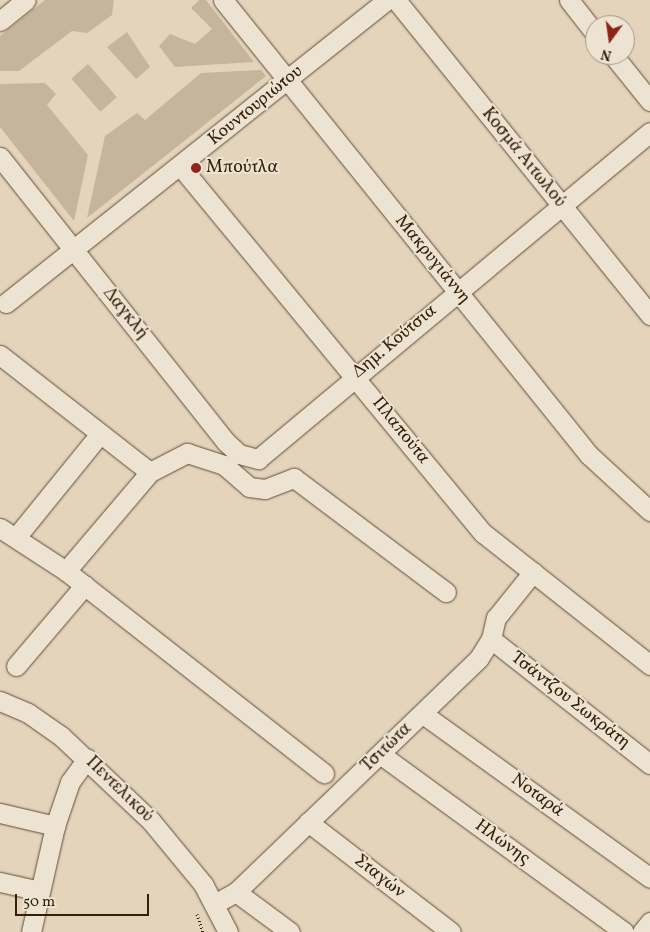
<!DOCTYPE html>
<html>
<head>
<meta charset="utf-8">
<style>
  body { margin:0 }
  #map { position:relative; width:650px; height:932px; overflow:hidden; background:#e4d4bc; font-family:Vollkorn,serif }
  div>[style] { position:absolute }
  .green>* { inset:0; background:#c6b59d; transform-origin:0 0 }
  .path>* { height:3px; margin-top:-1.5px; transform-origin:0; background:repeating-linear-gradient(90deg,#351f05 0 1px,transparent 0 3.5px) }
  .roads { filter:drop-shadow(0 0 1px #614c33) drop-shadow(0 0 1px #614c33) }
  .minor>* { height:19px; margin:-9.5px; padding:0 9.5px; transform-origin:9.5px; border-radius:9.5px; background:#ede3d3 }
  .dots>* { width:14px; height:14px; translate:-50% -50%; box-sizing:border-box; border:2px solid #ede3d3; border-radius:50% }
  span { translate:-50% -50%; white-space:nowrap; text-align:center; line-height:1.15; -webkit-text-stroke:4px #ede3d3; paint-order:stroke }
  .street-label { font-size:18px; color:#351f05 }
  .poi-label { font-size:18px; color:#351f05 }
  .left { translate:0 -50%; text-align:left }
  .north { position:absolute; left:585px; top:15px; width:50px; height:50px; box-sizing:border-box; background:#ede3d3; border:1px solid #a39581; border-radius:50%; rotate:194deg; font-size:14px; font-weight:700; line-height:20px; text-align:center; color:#351f05 }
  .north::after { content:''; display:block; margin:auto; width:18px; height:22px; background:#8f2418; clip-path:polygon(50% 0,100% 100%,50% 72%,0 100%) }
  .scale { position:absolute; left:15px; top:894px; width:134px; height:22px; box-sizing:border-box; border:2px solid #351f05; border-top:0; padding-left:6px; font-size:15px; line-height:18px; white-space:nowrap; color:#351f05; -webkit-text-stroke:4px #ede3d3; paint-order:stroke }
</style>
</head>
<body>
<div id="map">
  <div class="green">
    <div style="clip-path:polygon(45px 0,114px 0,112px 15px,87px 33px,72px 31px,19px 71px,0 71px,0 36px)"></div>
    <div style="clip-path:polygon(199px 0,206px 0,254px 62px,175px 67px,159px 46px,170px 34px,195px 44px,212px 29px,191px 8px)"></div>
    <div style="clip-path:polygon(127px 32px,150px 67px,136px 79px,107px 47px)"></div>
    <div style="left:88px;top:64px;width:44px;height:22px;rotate:49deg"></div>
    <div style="clip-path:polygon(261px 70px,266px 76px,87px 218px,105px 136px,137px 113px,145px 120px,201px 73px)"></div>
    <div style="clip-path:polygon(45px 83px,56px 94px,47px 105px,88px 155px,74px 221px,0 127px,0 84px)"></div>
  </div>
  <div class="path">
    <div style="left:197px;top:914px;width:19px;rotate:72deg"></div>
  </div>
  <div class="roads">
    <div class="minor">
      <div style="left:223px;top:0;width:584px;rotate:51.19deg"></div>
      <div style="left:589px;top:455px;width:83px;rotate:42.6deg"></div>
      <div style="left:396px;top:0;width:405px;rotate:51.1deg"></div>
      <div style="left:569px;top:0;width:42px;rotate:51.8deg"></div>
      <div style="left:0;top:21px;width:33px;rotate:-39deg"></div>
      <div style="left:613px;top:55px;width:59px;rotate:51.2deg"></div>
      <div style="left:0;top:157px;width:362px;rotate:51.6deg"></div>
      <div style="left:225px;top:441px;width:19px;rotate:43deg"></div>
      <div style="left:239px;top:454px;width:20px;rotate:15deg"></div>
      <div style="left:258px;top:459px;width:510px;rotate:-39.83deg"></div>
      <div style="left:181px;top:167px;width:475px;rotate:50.5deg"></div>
      <div style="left:483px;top:533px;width:213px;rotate:38.3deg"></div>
      <div style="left:6px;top:303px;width:487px;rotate:-38.5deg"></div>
      <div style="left:0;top:355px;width:190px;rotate:38deg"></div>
      <div style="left:0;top:528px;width:79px;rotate:33.1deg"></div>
      <div style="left:66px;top:571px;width:328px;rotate:38.1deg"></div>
      <div style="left:17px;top:536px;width:130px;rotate:-50.9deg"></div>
      <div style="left:66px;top:571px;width:130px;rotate:-49.7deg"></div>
      <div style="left:150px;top:472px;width:42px;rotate:-27.2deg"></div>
      <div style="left:187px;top:453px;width:39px;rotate:18deg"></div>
      <div style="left:224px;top:465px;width:33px;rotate:41deg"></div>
      <div style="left:249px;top:487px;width:16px;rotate:7deg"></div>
      <div style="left:265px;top:489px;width:31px;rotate:-21deg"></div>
      <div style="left:294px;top:478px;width:190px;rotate:36.9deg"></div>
      <div style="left:491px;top:639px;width:202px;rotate:38.2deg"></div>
      <div style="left:16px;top:666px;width:106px;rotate:-49.6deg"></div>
      <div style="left:0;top:701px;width:30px;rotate:23deg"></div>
      <div style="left:28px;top:713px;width:40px;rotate:34.9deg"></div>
      <div style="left:61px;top:736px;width:124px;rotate:43.4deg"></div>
      <div style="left:151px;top:821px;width:82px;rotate:50.5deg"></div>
      <div style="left:203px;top:884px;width:54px;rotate:62.5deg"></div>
      <div style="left:423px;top:714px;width:280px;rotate:35.8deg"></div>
      <div style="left:380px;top:754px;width:302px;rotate:36.1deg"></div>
      <div style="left:0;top:813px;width:57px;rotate:13.3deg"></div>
      <div style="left:308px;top:822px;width:180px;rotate:37.6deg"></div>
      <div style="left:0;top:882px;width:41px;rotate:12.7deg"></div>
      <div style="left:236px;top:892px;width:67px;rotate:36.5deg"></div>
      <div style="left:216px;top:903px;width:23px;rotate:-29deg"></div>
      <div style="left:236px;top:892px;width:337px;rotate:-43.9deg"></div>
      <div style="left:479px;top:658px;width:22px;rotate:-58deg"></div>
      <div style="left:491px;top:639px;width:22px;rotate:-77deg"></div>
      <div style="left:496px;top:618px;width:59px;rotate:-51.2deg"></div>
      <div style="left:31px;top:932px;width:109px;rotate:-77.2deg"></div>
      <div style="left:55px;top:826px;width:46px;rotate:-71.2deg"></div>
      <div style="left:70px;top:782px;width:29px;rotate:-54deg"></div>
      <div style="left:642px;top:932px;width:13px;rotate:-51deg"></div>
    </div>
  </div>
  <div class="dots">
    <div style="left:196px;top:168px;background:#8f2418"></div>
  </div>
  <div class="street-label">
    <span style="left:256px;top:106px;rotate:-39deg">Κουντουριώτου</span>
    <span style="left:523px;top:158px;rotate:51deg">Κοσμά Αιτωλού</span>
    <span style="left:432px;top:260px;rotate:51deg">Μακρυγιάννη</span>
    <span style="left:125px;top:314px;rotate:51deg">Δαγκλή</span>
    <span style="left:395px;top:342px;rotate:-40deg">Δημ. Κούτσια</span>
    <span style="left:400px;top:431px;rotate:51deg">Πλαπούτα</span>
    <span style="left:570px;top:701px;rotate:38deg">Τσάντζου Σωκράτη</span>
    <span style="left:387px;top:748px;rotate:-44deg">Τσιτώτα</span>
    <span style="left:119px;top:790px;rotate:44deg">Πεντελικού</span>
    <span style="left:537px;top:796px;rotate:36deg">Νοταρά</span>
    <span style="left:502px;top:843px;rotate:36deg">Ηλώνης</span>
    <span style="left:379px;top:877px;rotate:38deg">Σταγών</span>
  </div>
  <div class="poi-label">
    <span class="left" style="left:206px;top:168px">Μπούτλα</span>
  </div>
  <div class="north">N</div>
  <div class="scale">50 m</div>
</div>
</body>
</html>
